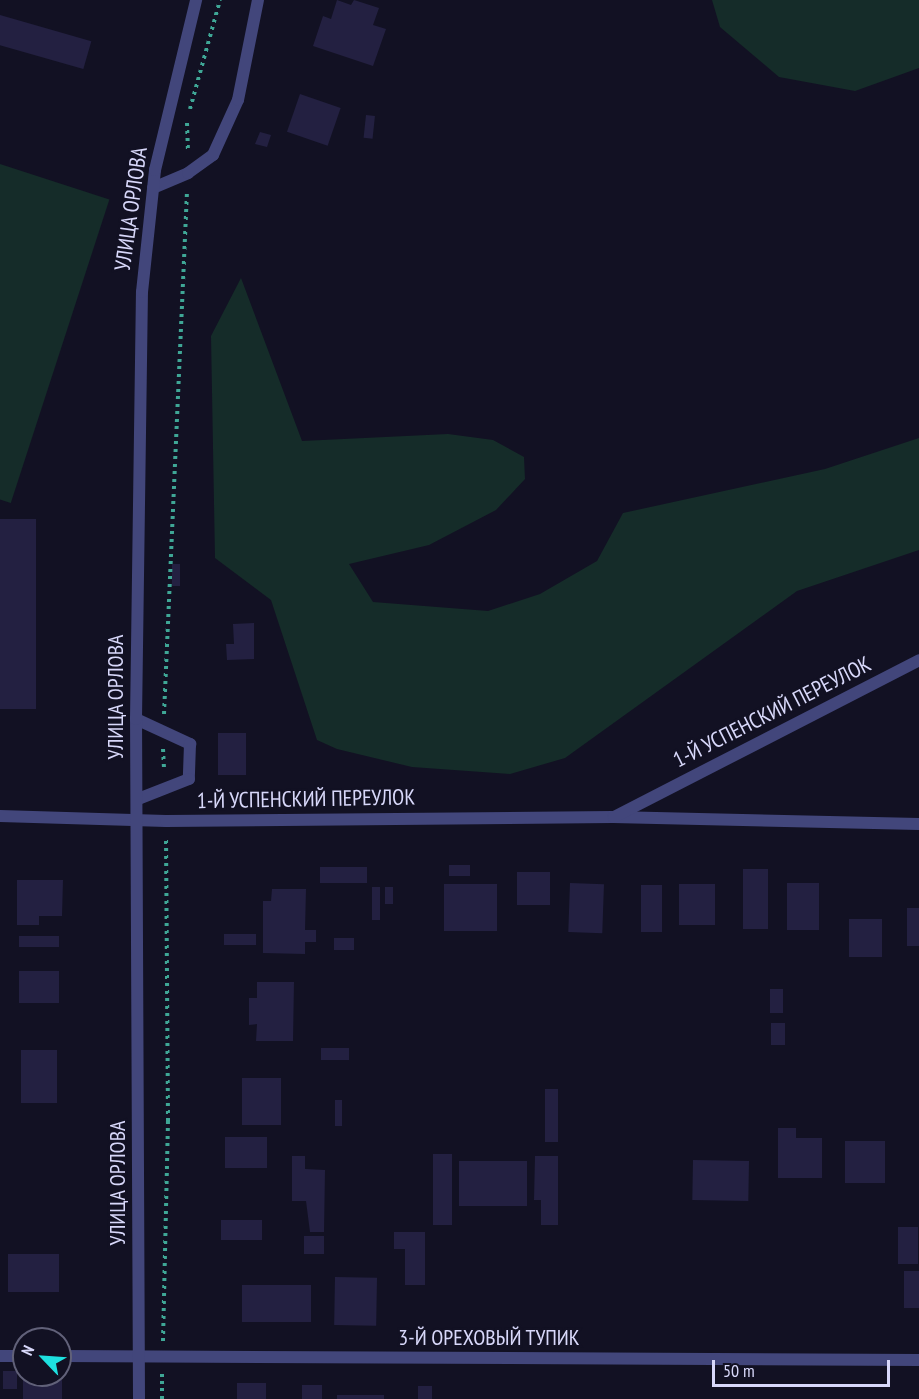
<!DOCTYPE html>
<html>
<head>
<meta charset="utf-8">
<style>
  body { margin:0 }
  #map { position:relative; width:919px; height:1399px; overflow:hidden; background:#121123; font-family:"PT Sans Narrow",sans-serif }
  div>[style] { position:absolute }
  .green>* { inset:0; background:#152c29; transform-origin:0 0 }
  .building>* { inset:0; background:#232041; transform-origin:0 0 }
  .path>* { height:4px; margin-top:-2px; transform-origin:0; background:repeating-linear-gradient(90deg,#3fa796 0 3px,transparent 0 7.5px) }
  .service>* { height:12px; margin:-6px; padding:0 6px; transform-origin:6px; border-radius:6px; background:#42467b }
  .minor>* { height:12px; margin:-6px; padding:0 6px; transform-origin:6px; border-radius:6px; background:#42467b }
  span { translate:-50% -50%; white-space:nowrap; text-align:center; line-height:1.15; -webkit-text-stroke:4.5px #121123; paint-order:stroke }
  .street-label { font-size:22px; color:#d8d8fa }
  .north { position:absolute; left:12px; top:1327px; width:60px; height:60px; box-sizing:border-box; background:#121123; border:2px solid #616179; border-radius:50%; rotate:295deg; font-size:16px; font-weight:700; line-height:24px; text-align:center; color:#d8d8fa }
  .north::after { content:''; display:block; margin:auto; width:21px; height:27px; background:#1ee0df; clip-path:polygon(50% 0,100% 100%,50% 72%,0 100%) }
  .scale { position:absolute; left:712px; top:1360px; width:178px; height:27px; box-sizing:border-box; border:3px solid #d8d8fa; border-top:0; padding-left:8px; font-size:18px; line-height:21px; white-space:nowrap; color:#d8d8fa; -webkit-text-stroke:4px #121123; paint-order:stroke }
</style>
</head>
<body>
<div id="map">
  <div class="green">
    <div style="clip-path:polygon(712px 0,919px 0,919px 68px,855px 91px,779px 77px,720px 27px)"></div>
    <div style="left:0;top:164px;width:115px;height:319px;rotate:18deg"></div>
    <div style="clip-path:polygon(241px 278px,302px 441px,448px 434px,493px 440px,524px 457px,525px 479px,496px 510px,429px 545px,349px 564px,373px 602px,488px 611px,540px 594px,597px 561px,623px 513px,825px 469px,919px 438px,919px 550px,797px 591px,565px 758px,510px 774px,412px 767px,337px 749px,317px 740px,271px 600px,215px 558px,211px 336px)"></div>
  </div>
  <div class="building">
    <div style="clip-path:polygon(337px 0,351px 5px,354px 0,379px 8px,373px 25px,386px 29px,373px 66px,313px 46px,323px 16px,331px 19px)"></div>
    <div style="left:0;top:15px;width:95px;height:29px;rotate:16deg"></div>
    <div style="left:300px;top:94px;width:43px;height:40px;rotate:19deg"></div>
    <div style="left:366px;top:115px;width:9px;height:23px;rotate:6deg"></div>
    <div style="clip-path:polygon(260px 132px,271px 135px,267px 147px,255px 144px)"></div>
    <div style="left:0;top:519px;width:36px;height:190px"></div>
    <div style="left:172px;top:564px;width:8px;height:22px"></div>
    <div style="clip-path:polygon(254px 623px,254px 659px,227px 660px,226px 644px,234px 644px,233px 624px)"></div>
    <div style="left:218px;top:733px;width:28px;height:42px"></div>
    <div style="left:449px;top:865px;width:21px;height:11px"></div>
    <div style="left:320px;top:867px;width:47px;height:16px"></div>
    <div style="left:743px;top:869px;width:25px;height:60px"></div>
    <div style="left:517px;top:872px;width:33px;height:33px"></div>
    <div style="clip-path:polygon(17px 880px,63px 880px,62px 916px,39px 916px,39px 925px,17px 925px)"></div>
    <div style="left:570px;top:883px;width:34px;height:49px;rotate:2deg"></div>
    <div style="left:787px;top:883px;width:32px;height:47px"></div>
    <div style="left:444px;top:884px;width:53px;height:47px"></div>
    <div style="left:679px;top:884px;width:36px;height:41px"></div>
    <div style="left:641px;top:885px;width:21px;height:47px"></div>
    <div style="left:372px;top:887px;width:8px;height:33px"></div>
    <div style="left:385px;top:887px;width:8px;height:17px"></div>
    <div style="clip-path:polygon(272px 889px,306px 889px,305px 930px,316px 930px,316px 942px,305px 942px,305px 954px,263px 953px,263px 901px,271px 901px)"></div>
    <div style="left:907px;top:908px;width:12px;height:38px"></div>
    <div style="left:849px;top:919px;width:33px;height:38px"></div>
    <div style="left:224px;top:934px;width:32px;height:11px"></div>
    <div style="left:19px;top:936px;width:40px;height:11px"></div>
    <div style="left:334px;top:938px;width:20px;height:12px"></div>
    <div style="left:19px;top:971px;width:40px;height:32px"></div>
    <div style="clip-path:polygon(257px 982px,294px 982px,293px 1041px,256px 1041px,257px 1024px,249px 1025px,249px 998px,257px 998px)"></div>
    <div style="left:770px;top:989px;width:13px;height:24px"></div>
    <div style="left:771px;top:1023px;width:14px;height:22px"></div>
    <div style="left:321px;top:1048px;width:28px;height:12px"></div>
    <div style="left:21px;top:1050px;width:36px;height:53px"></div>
    <div style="left:242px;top:1078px;width:39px;height:47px"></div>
    <div style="left:545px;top:1089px;width:13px;height:53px"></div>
    <div style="left:335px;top:1100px;width:7px;height:26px"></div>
    <div style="clip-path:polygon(778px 1128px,796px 1128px,796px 1138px,822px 1138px,822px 1178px,778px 1178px)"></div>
    <div style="left:225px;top:1137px;width:42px;height:31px"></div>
    <div style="left:845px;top:1141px;width:40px;height:42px"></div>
    <div style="left:433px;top:1154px;width:19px;height:71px"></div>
    <div style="clip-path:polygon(292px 1156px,305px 1156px,305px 1169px,325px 1170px,324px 1232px,310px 1232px,306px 1201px,292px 1201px)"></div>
    <div style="clip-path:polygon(535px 1156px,558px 1156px,558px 1225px,541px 1225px,541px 1200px,534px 1200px)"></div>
    <div style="left:693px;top:1160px;width:56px;height:40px;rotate:1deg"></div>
    <div style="left:459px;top:1161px;width:68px;height:45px"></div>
    <div style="left:221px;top:1220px;width:41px;height:20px"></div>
    <div style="left:918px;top:1227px;width:37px;height:20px;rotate:90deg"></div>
    <div style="clip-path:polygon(394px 1232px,425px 1232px,425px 1285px,405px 1285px,405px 1249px,394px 1249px)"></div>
    <div style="left:304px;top:1236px;width:20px;height:18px"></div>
    <div style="left:8px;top:1254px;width:51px;height:38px"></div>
    <div style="left:904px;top:1271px;width:15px;height:37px"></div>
    <div style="left:335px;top:1277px;width:42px;height:48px;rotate:1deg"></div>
    <div style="left:242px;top:1285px;width:69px;height:37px"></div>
    <div style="left:3px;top:1371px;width:14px;height:18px"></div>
    <div style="left:23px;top:1380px;width:39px;height:19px"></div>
    <div style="left:237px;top:1383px;width:29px;height:16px"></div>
    <div style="left:302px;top:1385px;width:20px;height:14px"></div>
    <div style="left:432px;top:1386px;width:13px;height:14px;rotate:90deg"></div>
    <div style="left:337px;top:1395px;width:47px;height:4px"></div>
  </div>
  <div class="path">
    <div style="left:190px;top:109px;width:113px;rotate:-74.6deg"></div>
    <div style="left:187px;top:123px;width:28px;rotate:88deg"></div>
    <div style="left:164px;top:714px;width:524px;rotate:-87.48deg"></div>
    <div style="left:163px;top:749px;width:22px;rotate:87deg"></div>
    <div style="left:163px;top:1341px;width:220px;rotate:-88.7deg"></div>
    <div style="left:168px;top:1121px;width:282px;rotate:-90.4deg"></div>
    <div style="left:162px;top:1399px;width:26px;rotate:-90deg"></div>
  </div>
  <div class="service">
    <div style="left:153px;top:188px;width:38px;rotate:-23deg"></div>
    <div style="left:188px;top:173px;width:31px;rotate:-36deg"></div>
    <div style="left:213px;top:155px;width:60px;rotate:-65.6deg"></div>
    <div style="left:238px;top:100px;width:102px;rotate:-78.7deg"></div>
    <div style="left:136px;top:719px;width:60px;rotate:24.8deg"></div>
    <div style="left:190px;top:744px;width:35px;rotate:92deg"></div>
    <div style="left:189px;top:779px;width:55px;rotate:158.6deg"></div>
  </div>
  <div class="minor">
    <div style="left:0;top:816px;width:166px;rotate:1.7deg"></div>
    <div style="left:166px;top:821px;width:447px;rotate:-0.5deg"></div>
    <div style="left:613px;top:817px;width:306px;rotate:1.3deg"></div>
    <div style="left:614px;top:817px;width:343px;rotate:-27.2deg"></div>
    <div style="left:0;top:1356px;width:24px"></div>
    <div style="left:60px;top:1356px;width:859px;rotate:0.27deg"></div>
    <div style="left:139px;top:1399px;width:680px;rotate:-90.25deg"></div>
    <div style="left:136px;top:719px;width:427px;rotate:-89.2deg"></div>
    <div style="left:142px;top:292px;width:123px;rotate:-83.9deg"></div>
    <div style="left:155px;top:170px;width:175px;rotate:-76.4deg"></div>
  </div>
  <div class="street-label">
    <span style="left:131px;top:209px;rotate:-82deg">УЛИЦА ОРЛОВА</span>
    <span style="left:116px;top:697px;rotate:-90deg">УЛИЦА ОРЛОВА</span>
    <span style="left:772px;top:712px;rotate:-27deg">1-Й УСПЕНСКИЙ ПЕРЕУЛОК</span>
    <span style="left:306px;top:799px;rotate:-1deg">1-Й УСПЕНСКИЙ ПЕРЕУЛОК</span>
    <span style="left:118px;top:1183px;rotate:-90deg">УЛИЦА ОРЛОВА</span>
    <span style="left:489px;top:1338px">3-Й ОРЕХОВЫЙ ТУПИК</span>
  </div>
  <div class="north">N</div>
  <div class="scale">50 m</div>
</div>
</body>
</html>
